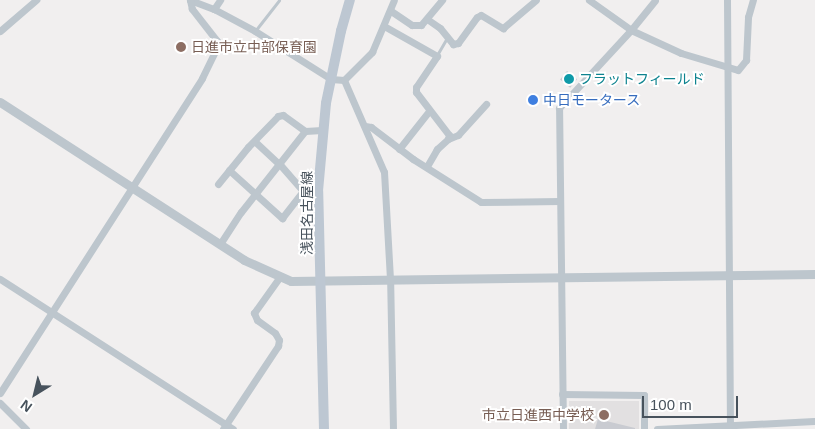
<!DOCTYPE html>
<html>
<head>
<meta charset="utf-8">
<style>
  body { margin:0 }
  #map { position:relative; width:815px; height:429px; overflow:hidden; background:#f1efef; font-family:Arial,"Noto Sans JP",sans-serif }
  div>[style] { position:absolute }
  .education>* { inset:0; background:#e2e0e1; transform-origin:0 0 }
  .building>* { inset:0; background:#c9cbd1; transform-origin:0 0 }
  .service>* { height:3px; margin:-1.5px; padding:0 1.5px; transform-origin:1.5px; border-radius:1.5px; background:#bdc6cd }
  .minor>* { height:7px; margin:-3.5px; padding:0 3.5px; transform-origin:3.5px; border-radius:3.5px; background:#bdc6cd }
  .tertiary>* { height:9px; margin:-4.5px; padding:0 4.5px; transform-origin:4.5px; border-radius:4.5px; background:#bdc6cd }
  .secondary>* { height:10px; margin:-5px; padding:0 5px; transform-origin:5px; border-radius:5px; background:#bdc7d2 }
  .dots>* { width:14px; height:14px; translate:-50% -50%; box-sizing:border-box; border:2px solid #fff; border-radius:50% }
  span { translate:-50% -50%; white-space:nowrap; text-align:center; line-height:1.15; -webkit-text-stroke:4px #fff; paint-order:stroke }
  .education-label { font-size:14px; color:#785e54 }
  .left { translate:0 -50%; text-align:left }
  .right { translate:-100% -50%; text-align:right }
  .culture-label { font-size:14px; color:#0d838f }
  .shop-label { font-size:14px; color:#366cbe }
  .street-label { font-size:14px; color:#47525c }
  .north { position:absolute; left:10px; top:369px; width:50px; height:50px; -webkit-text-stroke:4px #fff; paint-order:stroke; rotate:216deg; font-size:14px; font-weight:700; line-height:20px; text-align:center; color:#47525c }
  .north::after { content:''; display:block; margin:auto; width:18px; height:22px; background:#47525c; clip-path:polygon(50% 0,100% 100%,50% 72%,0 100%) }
  .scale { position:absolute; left:642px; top:396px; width:96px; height:22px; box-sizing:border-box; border:2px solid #47525c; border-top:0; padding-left:6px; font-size:15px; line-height:18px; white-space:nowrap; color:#47525c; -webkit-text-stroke:4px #fff; paint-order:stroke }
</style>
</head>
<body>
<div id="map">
  <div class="education">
    <div style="left:569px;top:401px;width:70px;height:28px"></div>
  </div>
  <div class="building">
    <div style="left:567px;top:71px;width:13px;height:11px;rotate:39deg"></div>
    <div style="clip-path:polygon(598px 419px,635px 428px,635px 429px,595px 429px)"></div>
  </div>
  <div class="service">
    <div style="left:255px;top:31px;width:39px;rotate:-52deg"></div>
    <div style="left:437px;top:55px;width:20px;rotate:-60deg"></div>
  </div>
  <div class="minor">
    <div style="left:190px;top:0;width:26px;rotate:21deg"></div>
    <div style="left:214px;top:9px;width:47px;rotate:28.2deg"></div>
    <div style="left:255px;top:31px;width:90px;rotate:32.3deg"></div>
    <div style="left:331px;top:79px;width:13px;rotate:4deg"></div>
    <div style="left:589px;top:0;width:52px;rotate:35.5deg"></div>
    <div style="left:631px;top:30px;width:55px;rotate:24.7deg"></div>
    <div style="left:681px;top:53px;width:59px;rotate:16.6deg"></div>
    <div style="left:738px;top:70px;width:13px;rotate:-51deg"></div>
    <div style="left:746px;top:60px;width:43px;rotate:-87.3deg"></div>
    <div style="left:748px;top:17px;width:18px;rotate:-74deg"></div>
    <div style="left:727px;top:0;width:427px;rotate:89.6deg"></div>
    <div style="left:214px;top:9px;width:11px;rotate:-56deg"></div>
    <div style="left:391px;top:11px;width:25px;rotate:34deg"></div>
    <div style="left:412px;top:25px;width:9px"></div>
    <div style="left:421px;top:25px;width:33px;rotate:-50deg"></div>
    <div style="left:427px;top:19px;width:16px;rotate:35deg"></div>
    <div style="left:440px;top:28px;width:21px;rotate:51deg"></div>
    <div style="left:453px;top:44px;width:5px;rotate:-11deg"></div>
    <div style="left:458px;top:43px;width:32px;rotate:-54deg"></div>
    <div style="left:477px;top:17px;width:4px;rotate:-27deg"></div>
    <div style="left:481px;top:15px;width:26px;rotate:31deg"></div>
    <div style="left:503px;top:28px;width:43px;rotate:-40.3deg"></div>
    <div style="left:384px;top:26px;width:61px;rotate:29.5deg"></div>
    <div style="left:437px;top:56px;width:37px;rotate:124deg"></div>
    <div style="left:416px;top:87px;width:5px;rotate:90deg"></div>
    <div style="left:416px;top:92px;width:54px;rotate:52.5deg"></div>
    <div style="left:449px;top:135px;width:4px;rotate:104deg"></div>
    <div style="left:448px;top:139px;width:15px;rotate:138deg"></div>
    <div style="left:437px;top:149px;width:20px;rotate:120deg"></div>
    <div style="left:0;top:31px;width:48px;rotate:-40.7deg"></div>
    <div style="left:365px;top:126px;width:6px;rotate:9deg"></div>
    <div style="left:371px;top:127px;width:53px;rotate:37.3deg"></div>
    <div style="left:413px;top:159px;width:80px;rotate:32.3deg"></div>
    <div style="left:481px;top:202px;width:79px;rotate:-0.7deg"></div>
    <div style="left:448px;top:139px;width:11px;rotate:-22deg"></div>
    <div style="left:458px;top:135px;width:42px;rotate:-47.9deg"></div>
    <div style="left:399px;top:149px;width:48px;rotate:-51.7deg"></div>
    <div style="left:229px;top:170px;width:72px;rotate:42.2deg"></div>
    <div style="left:282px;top:218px;width:34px;rotate:-52deg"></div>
    <div style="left:303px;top:191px;width:35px;rotate:-131deg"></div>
    <div style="left:280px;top:165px;width:35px;rotate:-137deg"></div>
    <div style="left:218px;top:184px;width:48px;rotate:-51deg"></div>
    <div style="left:248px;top:147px;width:43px;rotate:-45.9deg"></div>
    <div style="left:278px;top:116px;width:5px;rotate:-11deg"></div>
    <div style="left:283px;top:115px;width:27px;rotate:36deg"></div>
    <div style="left:305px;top:131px;width:17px;rotate:-3deg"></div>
    <div style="left:220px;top:244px;width:38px;rotate:-57deg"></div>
    <div style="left:241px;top:212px;width:103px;rotate:-51.7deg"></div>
    <div style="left:0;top:279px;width:277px;rotate:32.8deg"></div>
    <div style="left:0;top:393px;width:374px;rotate:-57.3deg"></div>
    <div style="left:202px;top:78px;width:34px;rotate:-64deg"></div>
    <div style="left:217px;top:47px;width:6px;rotate:-90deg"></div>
    <div style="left:217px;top:41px;width:41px;rotate:-128deg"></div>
    <div style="left:192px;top:9px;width:9px;rotate:-103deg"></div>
    <div style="left:562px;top:394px;width:82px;rotate:0.7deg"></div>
    <div style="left:644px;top:395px;width:34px;rotate:90deg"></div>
    <div style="left:0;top:403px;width:37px;rotate:45deg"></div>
    <div style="left:223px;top:429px;width:100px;rotate:-56.5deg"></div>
    <div style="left:278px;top:346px;width:6px;rotate:-81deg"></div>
    <div style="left:279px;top:340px;width:8px;rotate:-120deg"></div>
    <div style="left:275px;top:333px;width:22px;rotate:-144deg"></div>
    <div style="left:257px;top:320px;width:8px;rotate:-113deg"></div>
    <div style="left:254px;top:313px;width:43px;rotate:-54.5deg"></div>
    <div style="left:393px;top:429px;width:150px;rotate:-91.1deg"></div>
    <div style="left:390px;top:279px;width:107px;rotate:-93.2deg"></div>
    <div style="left:384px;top:172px;width:100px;rotate:-113.5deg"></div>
    <div style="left:344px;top:80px;width:40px;rotate:-45deg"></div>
    <div style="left:372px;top:52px;width:56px;rotate:-67.1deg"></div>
    <div style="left:563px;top:429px;width:321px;rotate:-90.7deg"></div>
    <div style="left:559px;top:108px;width:106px;rotate:-47.3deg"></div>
    <div style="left:631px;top:30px;width:38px;rotate:-51deg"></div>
    <div style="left:657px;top:429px;width:157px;rotate:-2.9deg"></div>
  </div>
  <div class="tertiary">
    <div style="left:0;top:102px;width:291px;rotate:32.9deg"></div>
    <div style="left:244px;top:260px;width:51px;rotate:24.1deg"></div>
    <div style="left:291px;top:281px;width:524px;rotate:-0.77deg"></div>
  </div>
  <div class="secondary">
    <div style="left:324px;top:429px;width:238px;rotate:-91.4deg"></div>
    <div style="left:318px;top:191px;width:88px;rotate:-84.8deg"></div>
    <div style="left:326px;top:103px;width:74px;rotate:-78.2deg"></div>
    <div style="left:341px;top:31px;width:32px;rotate:-74deg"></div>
  </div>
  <div class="dots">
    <div style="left:181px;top:47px;background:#8d6e63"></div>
    <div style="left:569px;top:79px;background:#0f9aa8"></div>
    <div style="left:533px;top:100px;background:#3f7fe0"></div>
    <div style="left:604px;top:415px;background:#8d6e63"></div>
  </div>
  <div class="education-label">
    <span class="left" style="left:191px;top:47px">日進市立中部保育園</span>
    <span class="right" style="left:594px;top:415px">市立日進西中学校</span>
  </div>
  <div class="culture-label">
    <span class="left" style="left:579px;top:79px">フラットフィールド</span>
  </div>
  <div class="shop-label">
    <span class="left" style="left:543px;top:100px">中日モータース</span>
  </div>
  <div class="street-label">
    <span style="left:307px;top:213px;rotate:-90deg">浅田名古屋線</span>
  </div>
  <div class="north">N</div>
  <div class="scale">100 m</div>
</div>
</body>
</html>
